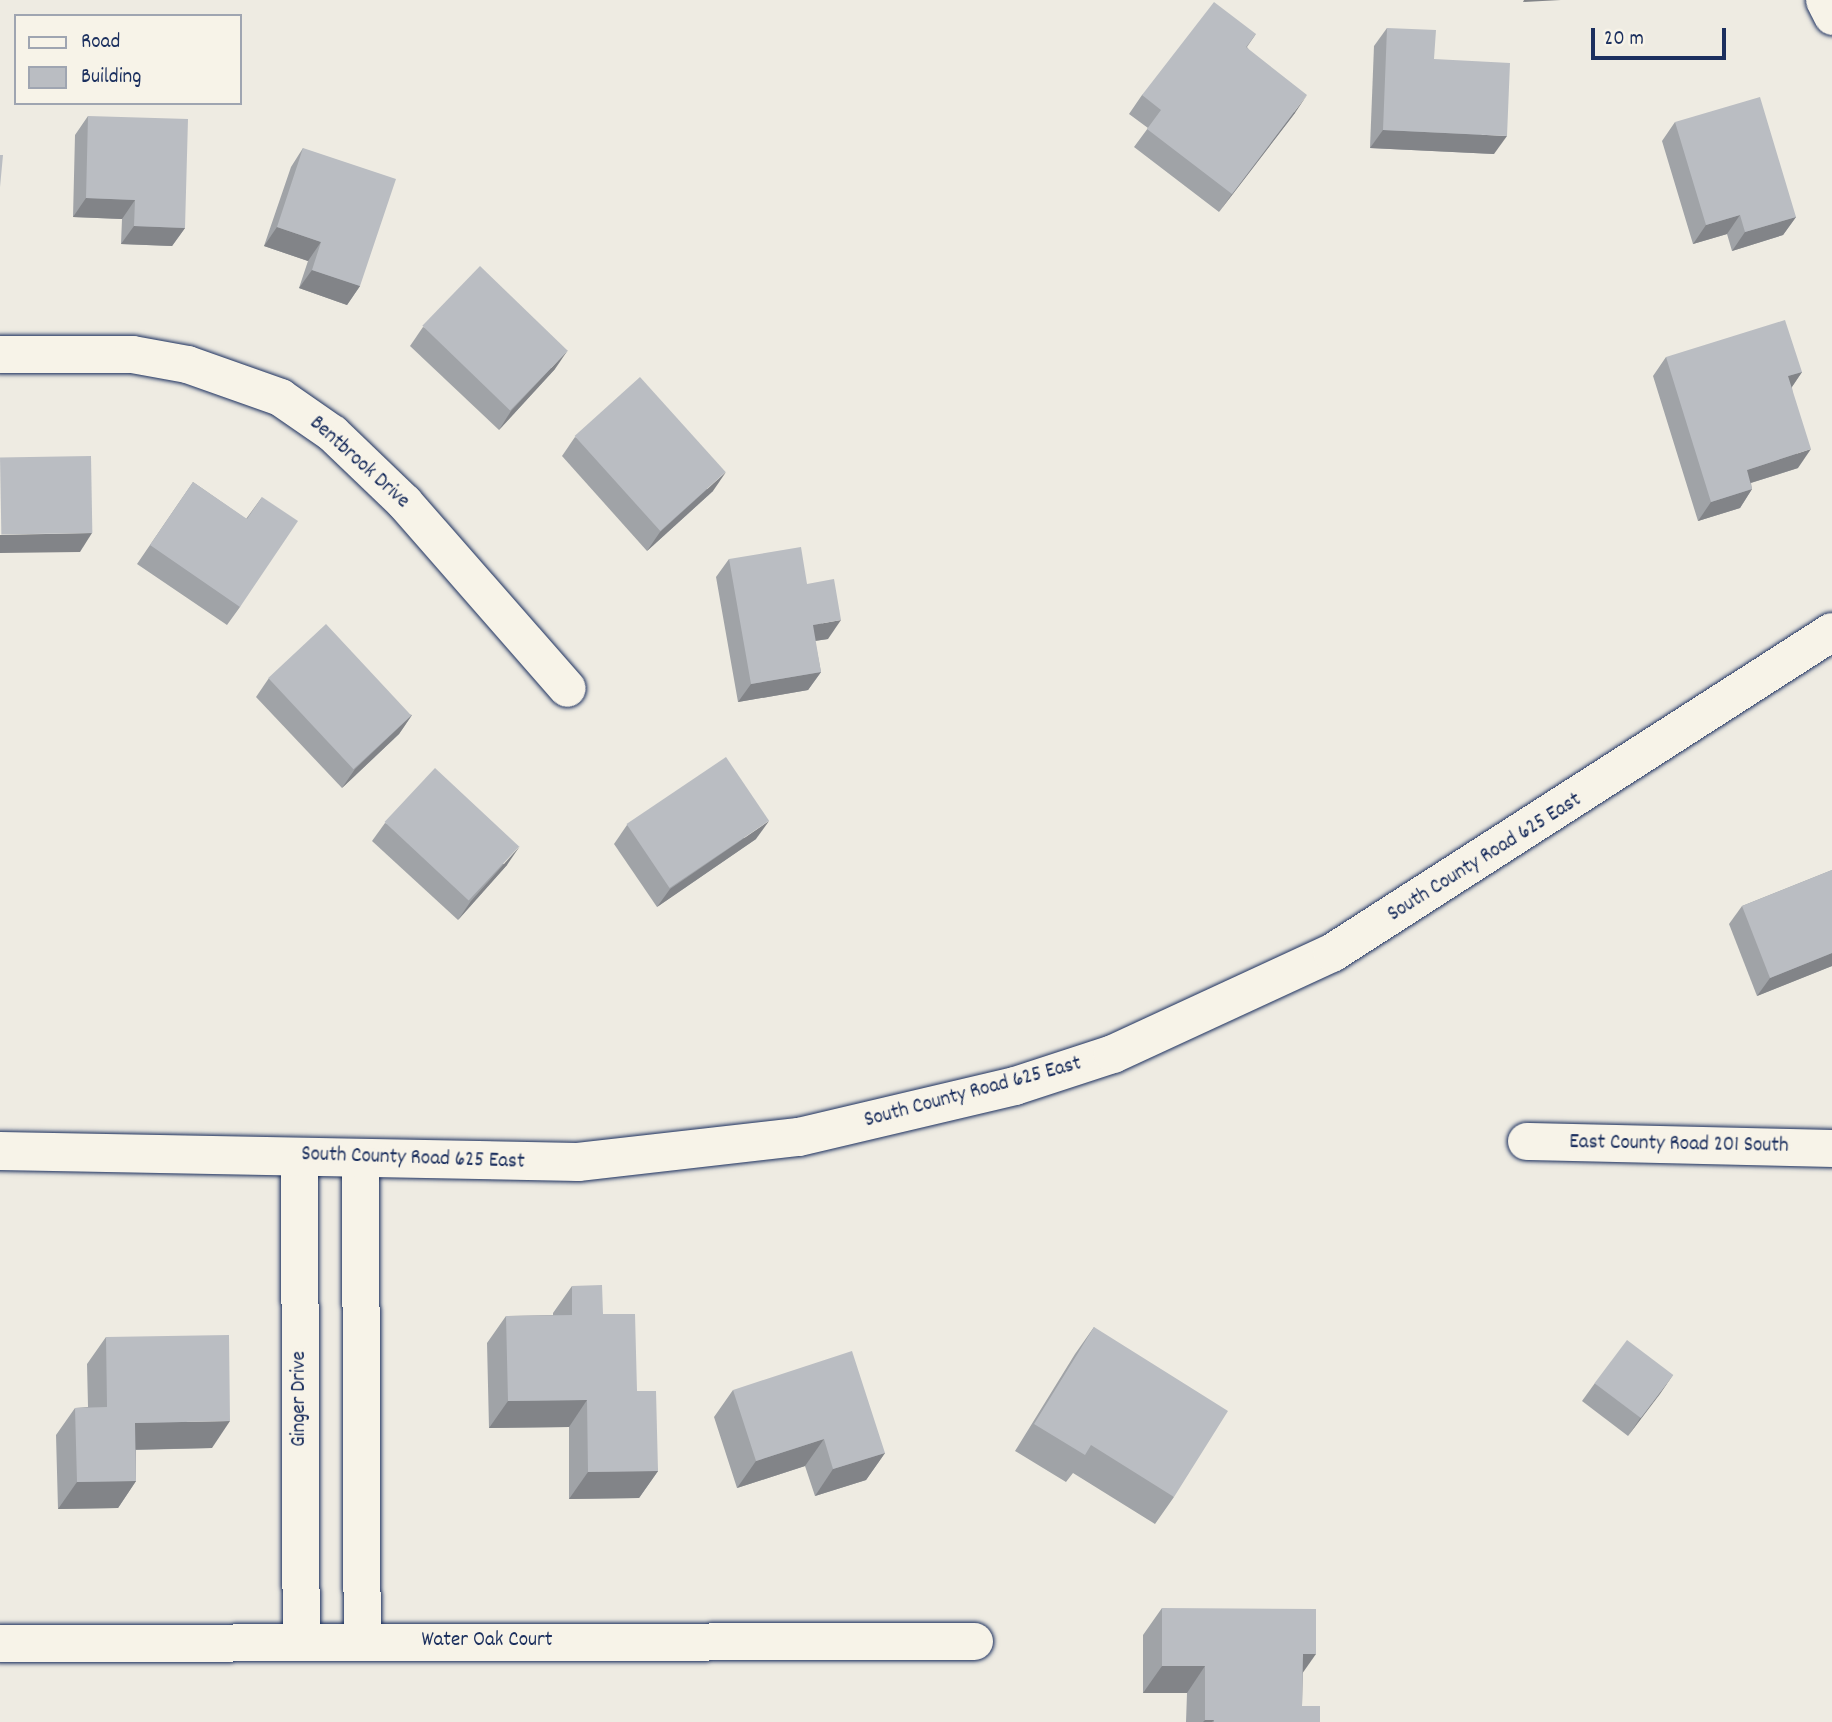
<!DOCTYPE html>
<html>
<head>
<meta charset="utf-8">
<style>
  body { margin:0 }
  #map { position:relative; width:1832px; height:1722px; overflow:hidden; background:#eeebe2; font-family:Dekko,sans-serif }
  div>[style] { position:absolute }
  .roads { filter:drop-shadow(0 0 2px #1b2f5e) drop-shadow(0 0 2px #1b2f5e) }
  .minor>* { height:37px; margin:-18.5px; padding:0 18.5px; transform-origin:18.5px; border-radius:18.5px; background:#f7f3e8 }
  .tertiary>* { height:38px; margin:-19px; padding:0 19px; transform-origin:19px; border-radius:19px; background:#f7f3e8 }
  .wall>* { inset:0; background:#a0a3a7 }
  .shaded-wall>* { inset:0; background:#828488 }
  .building>* { inset:0; background:#babdc2; transform-origin:0 0 }
  span { translate:-50% -50%; white-space:nowrap; text-align:center; line-height:1.15; -webkit-text-stroke:5px #f7f3e8; paint-order:stroke }
  .street-label { font-size:21px; color:#1b2f5e }
  .legend { position:absolute; left:14px; top:14px; width:228px; height:91px; box-sizing:border-box; background:#f7f3e8; border:2px solid #9fa5b1; margin:0; padding:9px 12px; list-style:none; font-size:21px; color:#1b2f5e }
  .legend li { display:flex; align-items:center; gap:14px; height:35px }
  .legend b { width:35px; border:2px solid #9fa5b1 }
  .scale { position:absolute; left:1591px; top:28px; width:135px; height:32px; box-sizing:border-box; border:4px solid #1b2f5e; border-top:0; padding-left:9px; font-size:21px; line-height:24px; white-space:nowrap; color:#1b2f5e; -webkit-text-stroke:5px #f7f3e8; paint-order:stroke }
</style>
</head>
<body>
<div id="map">
  <div class="roads">
    <div class="minor">
      <div style="left:1824px;top:0;width:18px;rotate:63deg"></div>
      <div style="left:0;top:354px;width:132px"></div>
      <div style="left:132px;top:354px;width:56px;rotate:10.3deg"></div>
      <div style="left:187px;top:364px;width:99px;rotate:19.5deg"></div>
      <div style="left:280px;top:397px;width:63px;rotate:34.7deg"></div>
      <div style="left:332px;top:433px;width:100px;rotate:43.8deg"></div>
      <div style="left:404px;top:502px;width:247px;rotate:48.8deg"></div>
      <div style="left:1526px;top:1141px;width:306px;rotate:1.3deg"></div>
      <div style="left:299px;top:1157px;width:484px;rotate:89.8deg"></div>
      <div style="left:360px;top:1160px;width:481px;rotate:89.8deg"></div>
      <div style="left:0;top:1643px;width:974px;rotate:-0.12deg"></div>
    </div>
    <div class="tertiary">
      <div style="left:0;top:1151px;width:578px;rotate:1.09deg"></div>
      <div style="left:578px;top:1162px;width:222px;rotate:-6.5deg"></div>
      <div style="left:799px;top:1137px;width:222px;rotate:-13.3deg"></div>
      <div style="left:1015px;top:1086px;width:103px;rotate:-18.1deg"></div>
      <div style="left:1113px;top:1054px;width:241px;rotate:-24.8deg"></div>
      <div style="left:1332px;top:953px;width:594px;rotate:-32.7deg"></div>
    </div>
  </div>
  <div class="wall">
    <div style="clip-path:polygon(1387px 28px,1434px 59px,1494px 154px,1370px 148px,1374px 46px)"></div>
    <div style="clip-path:polygon(1256px 34px,1247px 47px,1295px 113px,1219px 212px,1134px 147px,1148px 128px,1129px 114px,1142px 95px)"></div>
    <div style="clip-path:polygon(88px 116px,185px 228px,172px 246px,121px 244px,122px 219px,73px 217px,75px 135px)"></div>
    <div style="clip-path:polygon(1675px 122px,1796px 217px,1783px 235px,1732px 251px,1727px 234px,1693px 244px,1662px 141px)"></div>
    <div style="clip-path:polygon(303px 148px,360px 286px,347px 305px,299px 288px,308px 261px,264px 246px,291px 167px)"></div>
    <div style="clip-path:polygon(423px 327px,555px 369px,499px 430px,410px 346px)"></div>
    <div style="clip-path:polygon(1666px 357px,1802px 372px,1792px 387px,1798px 468px,1751px 483px,1752px 489px,1740px 508px,1698px 521px,1653px 376px)"></div>
    <div style="clip-path:polygon(575px 437px,713px 491px,647px 551px,562px 456px)"></div>
    <div style="clip-path:polygon(193px 482px,246px 519px,262px 497px,240px 607px,227px 625px,137px 564px)"></div>
    <div style="clip-path:polygon(729px 559px,807px 584px,828px 639px,815px 641px,821px 672px,808px 690px,738px 702px,716px 577px)"></div>
    <div style="clip-path:polygon(269px 678px,412px 715px,399px 734px,342px 788px,256px 697px)"></div>
    <div style="clip-path:polygon(385px 823px,507px 865px,458px 920px,372px 841px)"></div>
    <div style="clip-path:polygon(627px 825px,756px 839px,657px 907px,614px 844px)"></div>
    <div style="clip-path:polygon(1832px 870px,1832px 966px,1757px 996px,1729px 924px,1742px 906px)"></div>
    <div style="clip-path:polygon(572px 1286px,603px 1314px,637px 1391px,658px 1471px,639px 1498px,569px 1499px,569px 1427px,489px 1428px,487px 1343px,506px 1316px,553px 1315px,553px 1313px)"></div>
    <div style="clip-path:polygon(1094px 1327px,1174px 1497px,1155px 1524px,1073px 1473px,1066px 1482px,1015px 1451px,1075px 1354px)"></div>
    <div style="clip-path:polygon(106px 1337px,212px 1448px,136px 1450px,136px 1481px,118px 1508px,58px 1509px,56px 1435px,75px 1408px,88px 1407px,87px 1364px)"></div>
    <div style="clip-path:polygon(1673px 1375px,1628px 1436px,1582px 1401px,1595px 1383px)"></div>
    <div style="clip-path:polygon(733px 1390px,885px 1453px,866px 1480px,815px 1496px,805px 1466px,737px 1488px,714px 1417px)"></div>
    <div style="clip-path:polygon(1162px 1608px,1303px 1672px,1302px 1706px,1320px 1722px,1186px 1722px,1187px 1693px,1143px 1693px,1143px 1635px)"></div>
  </div>
  <div class="shaded-wall">
    <div style="clip-path:polygon(1524px 0,1561px 0,1523px 2px)"></div>
    <div style="clip-path:polygon(1307px 95px,1295px 113px,1219px 212px,1232px 194px)"></div>
    <div style="clip-path:polygon(1383px 130px,1507px 136px,1494px 154px,1370px 148px)"></div>
    <div style="clip-path:polygon(86px 198px,135px 200px,122px 219px,73px 217px)"></div>
    <div style="clip-path:polygon(1740px 215px,1727px 234px,1693px 244px,1706px 225px)"></div>
    <div style="clip-path:polygon(1796px 217px,1783px 235px,1732px 251px,1745px 232px)"></div>
    <div style="clip-path:polygon(134px 226px,185px 228px,172px 246px,121px 244px)"></div>
    <div style="clip-path:polygon(277px 227px,321px 242px,308px 261px,264px 246px)"></div>
    <div style="clip-path:polygon(312px 270px,360px 286px,347px 305px,299px 288px)"></div>
    <div style="clip-path:polygon(568px 350px,555px 369px,499px 430px,511px 411px)"></div>
    <div style="clip-path:polygon(1802px 372px,1789px 391px,1788px 376px)"></div>
    <div style="clip-path:polygon(1811px 449px,1798px 468px,1734px 488px,1747px 470px)"></div>
    <div style="clip-path:polygon(726px 472px,713px 491px,647px 551px,660px 532px)"></div>
    <div style="clip-path:polygon(1752px 489px,1740px 508px,1698px 521px,1711px 502px)"></div>
    <div style="clip-path:polygon(92px 533px,80px 552px,0 553px,0 535px)"></div>
    <div style="clip-path:polygon(841px 620px,828px 639px,800px 643px,813px 625px)"></div>
    <div style="clip-path:polygon(821px 672px,808px 690px,738px 702px,751px 684px)"></div>
    <div style="clip-path:polygon(412px 715px,399px 734px,342px 788px,355px 769px)"></div>
    <div style="clip-path:polygon(769px 821px,756px 839px,657px 907px,670px 889px)"></div>
    <div style="clip-path:polygon(520px 846px,507px 865px,458px 920px,471px 901px)"></div>
    <div style="clip-path:polygon(1832px 953px,1832px 966px,1757px 996px,1770px 978px)"></div>
    <div style="clip-path:polygon(1673px 1375px,1660px 1394px,1628px 1436px,1641px 1417px)"></div>
    <div style="clip-path:polygon(587px 1400px,569px 1427px,489px 1428px,508px 1401px)"></div>
    <div style="clip-path:polygon(230px 1421px,212px 1448px,116px 1450px,135px 1423px)"></div>
    <div style="clip-path:polygon(824px 1439px,805px 1466px,737px 1488px,756px 1461px)"></div>
    <div style="clip-path:polygon(885px 1453px,866px 1480px,815px 1496px,833px 1469px)"></div>
    <div style="clip-path:polygon(658px 1471px,639px 1498px,569px 1499px,588px 1472px)"></div>
    <div style="clip-path:polygon(136px 1481px,118px 1508px,58px 1509px,77px 1482px)"></div>
    <div style="clip-path:polygon(1303px 1654px,1316px 1654px,1297px 1681px)"></div>
    <div style="clip-path:polygon(1162px 1666px,1205px 1666px,1187px 1693px,1143px 1693px)"></div>
    <div style="clip-path:polygon(1205px 1720px,1214px 1720px,1212px 1722px,1203px 1722px)"></div>
  </div>
  <div class="building">
    <div style="clip-path:polygon(1214px 2px,1256px 34px,1246px 47px,1307px 95px,1232px 194px,1147px 129px,1161px 110px,1142px 95px)"></div>
    <div style="clip-path:polygon(1387px 28px,1436px 30px,1434px 59px,1510px 63px,1507px 136px,1383px 130px)"></div>
    <div style="clip-path:polygon(1760px 97px,1796px 217px,1745px 232px,1740px 215px,1706px 225px,1675px 122px)"></div>
    <div style="clip-path:polygon(88px 116px,188px 119px,185px 228px,134px 226px,135px 200px,86px 198px)"></div>
    <div style="clip-path:polygon(303px 148px,396px 179px,360px 286px,312px 270px,321px 242px,277px 227px)"></div>
    <div style="clip-path:polygon(0 155px,3px 155px,0 187px)"></div>
    <div style="left:480px;top:266px;width:122px;height:83px;rotate:44deg"></div>
    <div style="clip-path:polygon(1785px 320px,1802px 372px,1788px 376px,1811px 449px,1747px 470px,1752px 489px,1711px 502px,1666px 357px)"></div>
    <div style="left:640px;top:377px;width:128px;height:88px;rotate:48deg"></div>
    <div style="left:91px;top:456px;width:77px;height:91px;rotate:89deg"></div>
    <div style="clip-path:polygon(193px 482px,247px 519px,262px 497px,298px 521px,240px 607px,150px 545px)"></div>
    <div style="clip-path:polygon(801px 547px,807px 584px,834px 579px,841px 620px,813px 625px,821px 672px,751px 684px,729px 559px)"></div>
    <div style="left:326px;top:624px;width:125px;height:79px;rotate:47deg"></div>
    <div style="left:726px;top:757px;width:77px;height:120px;rotate:56deg"></div>
    <div style="left:435px;top:768px;width:115px;height:74px;rotate:43deg"></div>
    <div style="clip-path:polygon(1832px 870px,1832px 953px,1770px 978px,1742px 906px)"></div>
    <div style="clip-path:polygon(602px 1285px,603px 1314px,635px 1314px,637px 1391px,656px 1391px,658px 1471px,588px 1472px,587px 1400px,508px 1401px,506px 1316px,572px 1315px,572px 1286px)"></div>
    <div style="clip-path:polygon(1094px 1327px,1228px 1411px,1174px 1497px,1091px 1445px,1085px 1455px,1034px 1424px)"></div>
    <div style="clip-path:polygon(229px 1335px,230px 1421px,135px 1423px,136px 1481px,77px 1482px,75px 1408px,107px 1407px,106px 1337px)"></div>
    <div style="left:1627px;top:1340px;width:58px;height:54px;rotate:37deg"></div>
    <div style="clip-path:polygon(852px 1351px,885px 1453px,833px 1469px,824px 1439px,756px 1461px,733px 1390px)"></div>
    <div style="clip-path:polygon(1162px 1608px,1316px 1609px,1316px 1654px,1303px 1654px,1302px 1706px,1320px 1706px,1320px 1722px,1214px 1722px,1214px 1720px,1205px 1720px,1205px 1666px,1162px 1666px)"></div>
  </div>
  <div class="street-label">
    <span style="left:359px;top:463px;rotate:42deg">Bentbrook Drive</span>
    <span style="left:1485px;top:858px;rotate:-32deg">South County Road 625 East</span>
    <span style="left:973px;top:1093px;rotate:-15deg">South County Road 625 East</span>
    <span style="left:1679px;top:1145px;rotate:1deg">East County Road 201 South</span>
    <span style="left:413px;top:1159px;rotate:2deg">South County Road 625 East</span>
    <span style="left:300px;top:1399px;rotate:-90deg">Ginger Drive</span>
    <span style="left:487px;top:1641px">Water Oak Court</span>
  </div>
  <ul class="legend">
  <li><b style="height:9px;background:#f7f3e8"></b>Road</li>
  <li><b style="height:19px;background:#babdc2"></b>Building</li>
  </ul>
  <div class="scale">20 m</div>
</div>
</body>
</html>
